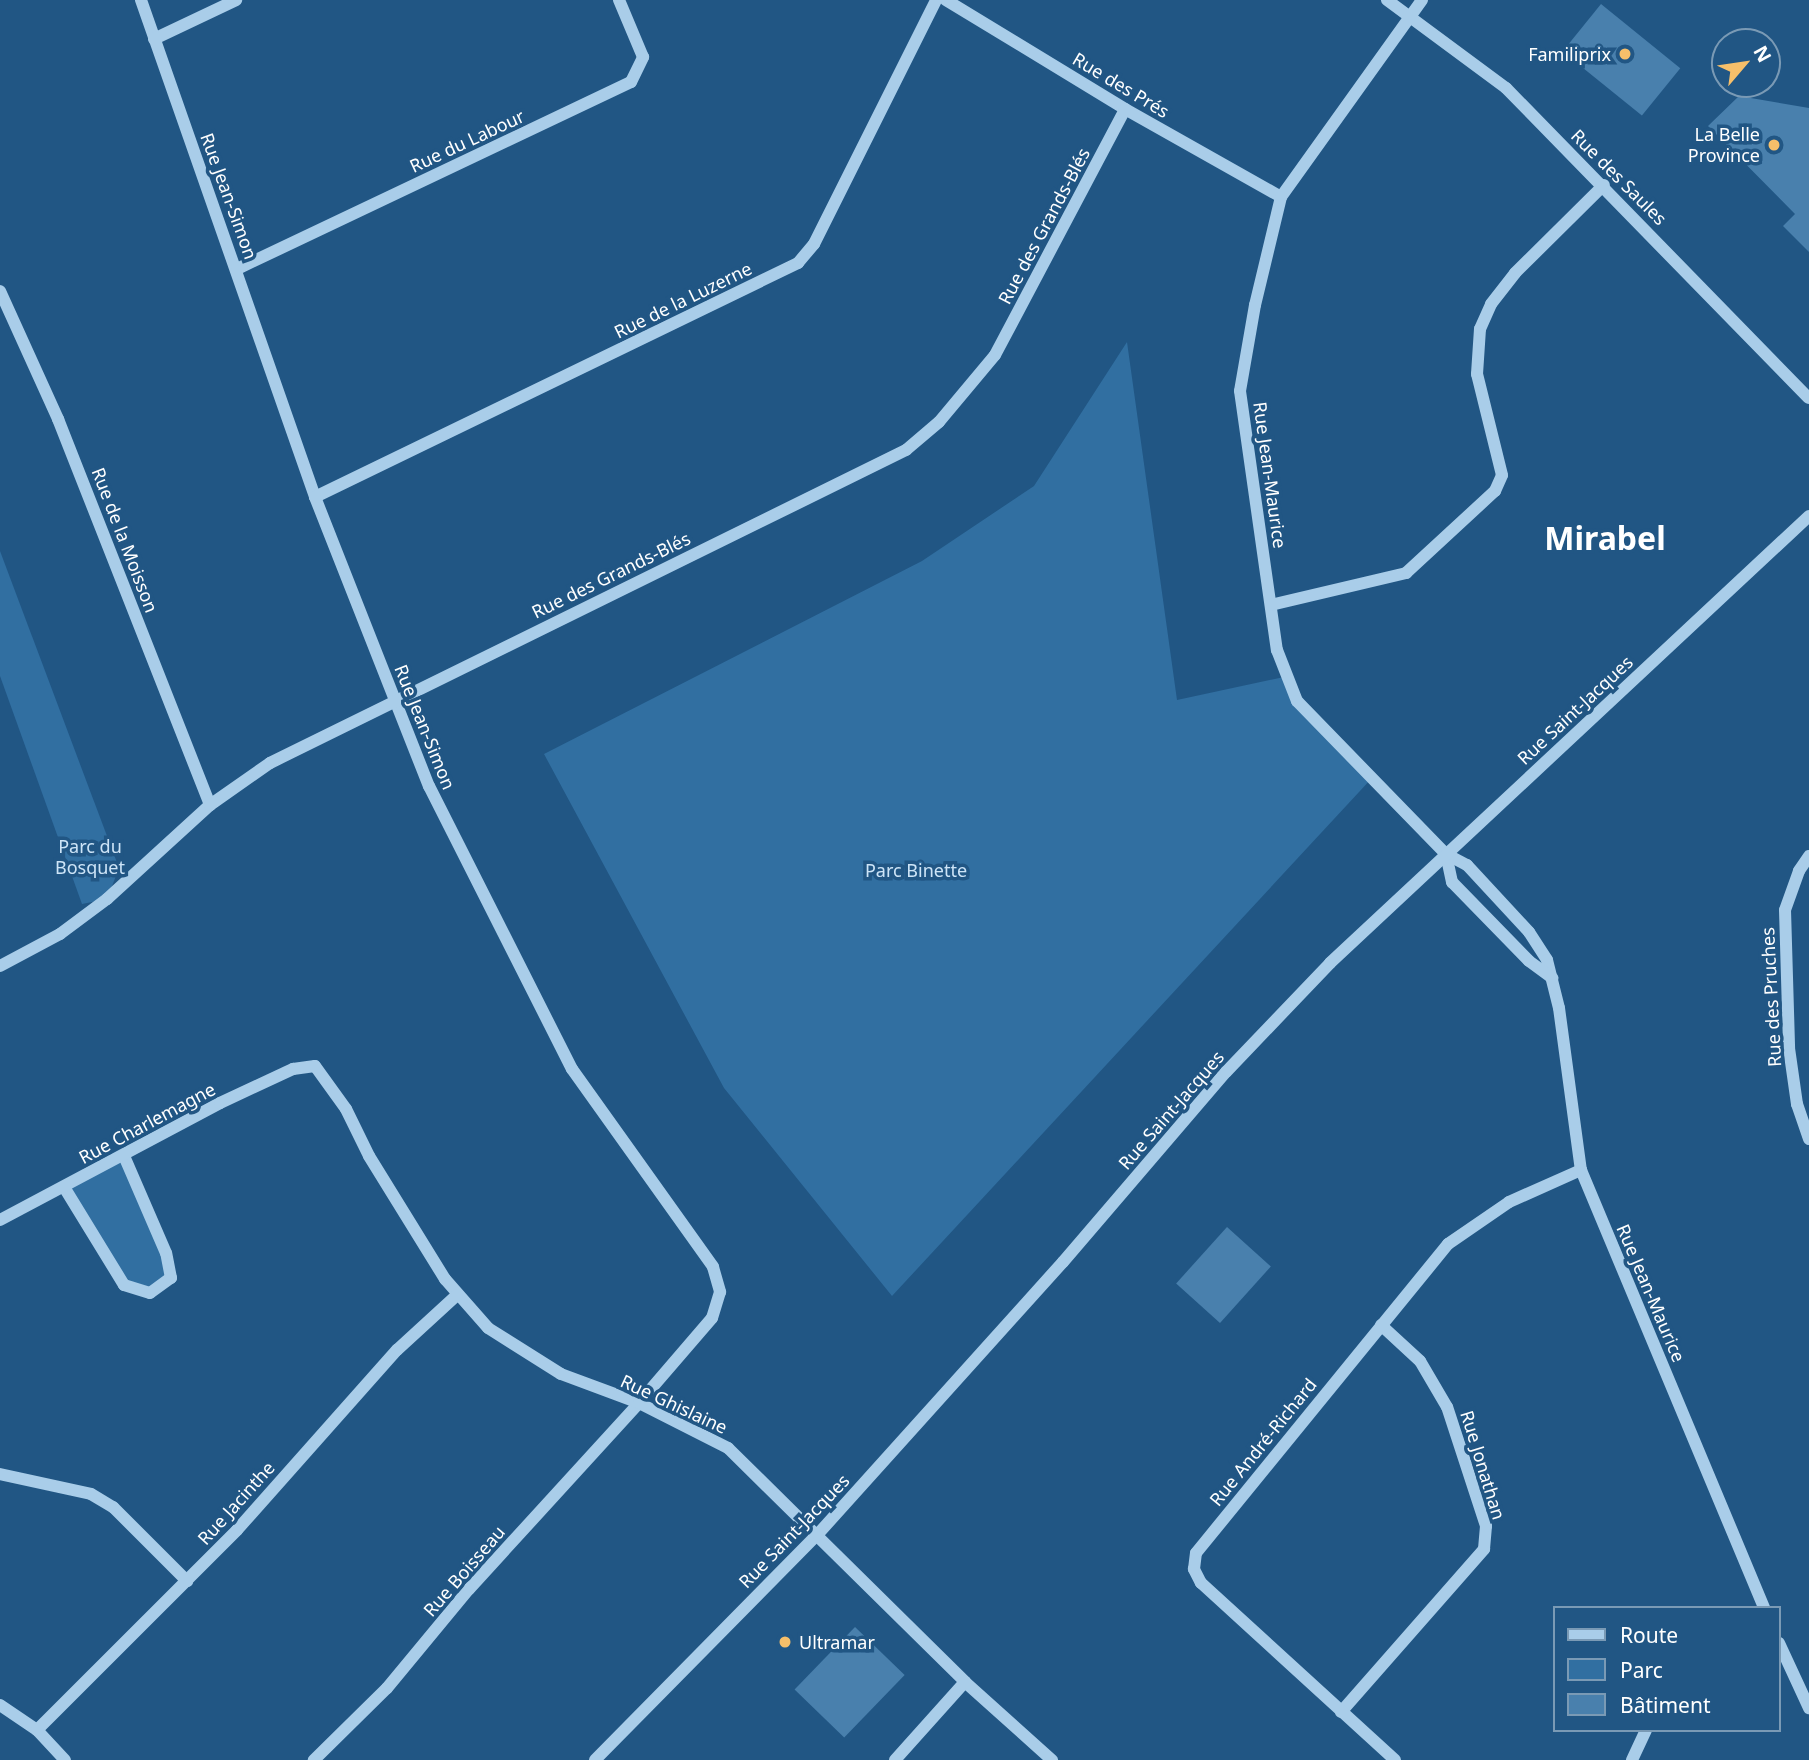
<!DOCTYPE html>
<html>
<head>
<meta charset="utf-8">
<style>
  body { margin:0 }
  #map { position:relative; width:1809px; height:1760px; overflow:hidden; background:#215684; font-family:"Noto Sans",sans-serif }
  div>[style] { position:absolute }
  .green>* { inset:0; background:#316fa1 }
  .building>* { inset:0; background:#4980ad; transform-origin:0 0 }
  .minor>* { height:12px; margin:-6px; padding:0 6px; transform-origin:6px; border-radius:6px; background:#a9cde9 }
  .dots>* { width:19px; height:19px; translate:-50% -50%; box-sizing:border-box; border:4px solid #215684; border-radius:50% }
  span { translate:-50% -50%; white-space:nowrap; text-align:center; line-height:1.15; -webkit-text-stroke:7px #215684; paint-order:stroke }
  .poi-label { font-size:18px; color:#fff }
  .right { translate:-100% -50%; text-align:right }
  .left { translate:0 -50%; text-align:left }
  .street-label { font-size:18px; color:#fff }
  .park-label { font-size:18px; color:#cde4f7 }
  .town-label { font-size:32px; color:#fff; font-weight:700 }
  .legend { position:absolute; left:1553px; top:1606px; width:228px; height:126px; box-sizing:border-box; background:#215684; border:2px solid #7a9ab5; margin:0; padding:9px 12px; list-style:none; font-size:21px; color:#fff }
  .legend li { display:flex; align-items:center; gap:14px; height:35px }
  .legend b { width:35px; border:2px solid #7a9ab5 }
  .north { position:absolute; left:1711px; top:28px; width:70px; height:70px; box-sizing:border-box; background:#215684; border:2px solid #7a9ab5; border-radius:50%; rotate:61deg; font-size:19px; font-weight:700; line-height:28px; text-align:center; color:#fff }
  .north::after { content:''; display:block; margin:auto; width:24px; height:32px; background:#f6bf6a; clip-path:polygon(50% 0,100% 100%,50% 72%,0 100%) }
</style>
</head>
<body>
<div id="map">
  <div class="green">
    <div style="clip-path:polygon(1127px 342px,1177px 700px,1284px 677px,1372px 778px,892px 1296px,724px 1088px,544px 754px,922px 561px,1034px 486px)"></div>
    <div style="clip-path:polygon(0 551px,119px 868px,107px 899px,82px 904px,0 676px)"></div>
    <div style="clip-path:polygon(124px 1156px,171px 1278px,150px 1293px,124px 1285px,64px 1187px)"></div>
  </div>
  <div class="building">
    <div style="left:1601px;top:4px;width:102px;height:61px;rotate:39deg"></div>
    <div style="clip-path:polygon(1739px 96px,1809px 108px,1809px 252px,1783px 226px,1795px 214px,1708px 126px)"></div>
    <div style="left:1227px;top:1227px;width:59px;height:76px;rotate:42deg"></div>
    <div style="left:855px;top:1627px;width:69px;height:87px;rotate:44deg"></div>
  </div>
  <div class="minor">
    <div style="left:141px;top:0;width:527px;rotate:70.7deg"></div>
    <div style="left:315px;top:497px;width:311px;rotate:68.5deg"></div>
    <div style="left:429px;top:786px;width:317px;rotate:63.2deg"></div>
    <div style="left:572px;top:1069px;width:243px;rotate:54.5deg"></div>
    <div style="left:713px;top:1267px;width:26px;rotate:74deg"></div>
    <div style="left:720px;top:1292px;width:27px;rotate:107deg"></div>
    <div style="left:712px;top:1318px;width:112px;rotate:130.7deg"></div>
    <div style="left:639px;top:1403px;width:252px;rotate:132.4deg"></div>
    <div style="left:469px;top:1589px;width:129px;rotate:129.6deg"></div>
    <div style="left:387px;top:1688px;width:103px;rotate:135.4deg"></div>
    <div style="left:946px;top:0;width:210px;rotate:31.3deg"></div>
    <div style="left:1125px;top:109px;width:179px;rotate:29.4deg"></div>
    <div style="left:1387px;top:0;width:148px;rotate:36.5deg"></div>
    <div style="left:1506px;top:88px;width:433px;rotate:45.7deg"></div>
    <div style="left:1422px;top:0;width:242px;rotate:125.6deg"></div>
    <div style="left:1281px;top:197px;width:111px;rotate:103.5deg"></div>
    <div style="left:1255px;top:305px;width:87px;rotate:99.9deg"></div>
    <div style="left:1240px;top:391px;width:262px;rotate:81.9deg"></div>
    <div style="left:1277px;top:650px;width:55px;rotate:68.6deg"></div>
    <div style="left:1297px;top:701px;width:214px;rotate:45.8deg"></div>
    <div style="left:1446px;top:854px;width:24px;rotate:28deg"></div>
    <div style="left:1467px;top:865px;width:91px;rotate:47.2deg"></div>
    <div style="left:1529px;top:932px;width:33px;rotate:57deg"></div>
    <div style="left:1547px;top:960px;width:49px;rotate:76deg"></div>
    <div style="left:1559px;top:1008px;width:163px;rotate:82.3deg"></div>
    <div style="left:1581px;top:1170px;width:475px;rotate:67.3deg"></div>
    <div style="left:154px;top:39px;width:91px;rotate:-25.4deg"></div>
    <div style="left:237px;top:269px;width:436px;rotate:-25.4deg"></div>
    <div style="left:631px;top:82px;width:28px;rotate:-64deg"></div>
    <div style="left:643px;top:57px;width:62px;rotate:-112.8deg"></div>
    <div style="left:0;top:291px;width:141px;rotate:65.6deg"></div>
    <div style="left:58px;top:419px;width:415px;rotate:68.5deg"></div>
    <div style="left:315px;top:497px;width:537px;rotate:-25.85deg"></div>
    <div style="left:798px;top:263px;width:25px;rotate:-50deg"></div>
    <div style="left:814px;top:244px;width:273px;rotate:-63.4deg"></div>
    <div style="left:1271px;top:605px;width:139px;rotate:-13.3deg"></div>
    <div style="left:1406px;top:573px;width:121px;rotate:-42.7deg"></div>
    <div style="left:1495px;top:491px;width:17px;rotate:-66deg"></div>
    <div style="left:1502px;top:475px;width:104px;rotate:-103.9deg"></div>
    <div style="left:1477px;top:374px;width:45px;rotate:-86.2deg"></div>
    <div style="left:1480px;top:329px;width:27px;rotate:-66deg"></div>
    <div style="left:1491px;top:304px;width:39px;rotate:-52deg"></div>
    <div style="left:1515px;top:273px;width:125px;rotate:-44.7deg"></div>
    <div style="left:1446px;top:854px;width:29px;rotate:78deg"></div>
    <div style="left:1452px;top:882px;width:110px;rotate:45.7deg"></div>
    <div style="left:1529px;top:961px;width:29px;rotate:36deg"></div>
    <div style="left:1809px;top:856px;width:18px;rotate:124deg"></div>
    <div style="left:1799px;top:871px;width:41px;rotate:109.7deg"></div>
    <div style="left:1785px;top:910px;width:138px;rotate:88.3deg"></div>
    <div style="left:1789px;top:1048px;width:57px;rotate:81.9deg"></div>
    <div style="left:1797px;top:1104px;width:37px;rotate:71deg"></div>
    <div style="left:0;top:966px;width:68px;rotate:-28.1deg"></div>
    <div style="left:60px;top:934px;width:59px;rotate:-36.7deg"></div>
    <div style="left:107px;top:899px;width:139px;rotate:-42.4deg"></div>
    <div style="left:210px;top:805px;width:73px;rotate:-35deg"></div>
    <div style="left:270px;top:763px;width:709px;rotate:-26.2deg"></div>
    <div style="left:906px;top:450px;width:43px;rotate:-40.3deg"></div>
    <div style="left:939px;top:422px;width:87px;rotate:-50.1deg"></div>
    <div style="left:995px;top:355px;width:278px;rotate:-62.1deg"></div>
    <div style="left:64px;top:1187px;width:115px;rotate:58.5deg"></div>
    <div style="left:124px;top:1285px;width:27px;rotate:17deg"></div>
    <div style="left:150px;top:1293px;width:26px;rotate:-36deg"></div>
    <div style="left:171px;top:1278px;width:25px;rotate:-101deg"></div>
    <div style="left:166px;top:1253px;width:106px;rotate:-113.4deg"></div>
    <div style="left:0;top:1220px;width:249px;rotate:-28deg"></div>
    <div style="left:220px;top:1103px;width:81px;rotate:-25deg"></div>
    <div style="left:293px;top:1069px;width:22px;rotate:-8deg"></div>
    <div style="left:315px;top:1066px;width:53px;rotate:54.2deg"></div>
    <div style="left:346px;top:1109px;width:52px;rotate:63.9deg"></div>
    <div style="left:369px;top:1156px;width:145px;rotate:58.3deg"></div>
    <div style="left:445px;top:1279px;width:65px;rotate:48.7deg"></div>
    <div style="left:488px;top:1328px;width:86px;rotate:32.2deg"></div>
    <div style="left:561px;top:1374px;width:83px;rotate:20.4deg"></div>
    <div style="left:639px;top:1403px;width:100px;rotate:26.8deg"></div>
    <div style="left:728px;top:1448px;width:333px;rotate:44.6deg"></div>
    <div style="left:965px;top:1682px;width:117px;rotate:41.9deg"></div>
    <div style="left:0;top:1474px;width:93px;rotate:12.4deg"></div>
    <div style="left:91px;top:1494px;width:26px;rotate:31deg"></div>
    <div style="left:113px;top:1507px;width:105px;rotate:45deg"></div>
    <div style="left:1779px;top:1643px;width:72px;rotate:65.2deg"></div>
    <div style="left:0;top:1705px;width:45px;rotate:34deg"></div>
    <div style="left:37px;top:1730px;width:41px;rotate:47deg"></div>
    <div style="left:1341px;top:1712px;width:217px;rotate:-48.7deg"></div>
    <div style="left:1484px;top:1549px;width:23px;rotate:-85deg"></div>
    <div style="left:1486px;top:1526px;width:125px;rotate:-108.1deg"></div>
    <div style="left:1447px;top:1407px;width:53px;rotate:-120.4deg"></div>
    <div style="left:1420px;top:1361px;width:53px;rotate:-137.3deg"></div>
    <div style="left:37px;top:1730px;width:283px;rotate:-45deg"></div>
    <div style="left:237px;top:1530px;width:241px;rotate:-48.4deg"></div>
    <div style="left:397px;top:1350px;width:81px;rotate:-42.5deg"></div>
    <div style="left:595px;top:1760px;width:317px;rotate:-45.4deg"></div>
    <div style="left:818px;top:1534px;width:366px;rotate:-48deg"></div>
    <div style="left:1063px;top:1262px;width:250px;rotate:-49.4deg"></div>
    <div style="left:1226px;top:1072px;width:151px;rotate:-46.3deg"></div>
    <div style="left:1330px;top:963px;width:655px;rotate:-43.02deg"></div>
    <div style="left:895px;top:1760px;width:105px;rotate:-48.1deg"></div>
    <div style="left:1395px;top:1760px;width:263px;rotate:-137.6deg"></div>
    <div style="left:1201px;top:1583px;width:16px;rotate:-117deg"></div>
    <div style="left:1194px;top:1569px;width:16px;rotate:-83deg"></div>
    <div style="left:1196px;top:1553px;width:399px;rotate:-50.8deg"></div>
    <div style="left:1448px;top:1244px;width:74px;rotate:-34.5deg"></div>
    <div style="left:1509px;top:1202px;width:79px;rotate:-24deg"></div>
    <div style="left:1632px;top:1760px;width:33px;rotate:-65deg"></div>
  </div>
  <div class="dots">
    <div style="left:1625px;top:54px;background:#f6bf6a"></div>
    <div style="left:1774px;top:145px;background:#f6bf6a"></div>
    <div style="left:785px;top:1642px;background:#f6bf6a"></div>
  </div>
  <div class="poi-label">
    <span class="right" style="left:1611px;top:54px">Familiprix</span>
    <span class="right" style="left:1760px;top:145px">La Belle<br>Province</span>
    <span class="left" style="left:799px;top:1642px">Ultramar</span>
  </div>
  <div class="street-label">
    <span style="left:1121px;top:85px;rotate:31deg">Rue des Prés</span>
    <span style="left:467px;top:141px;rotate:-25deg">Rue du Labour</span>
    <span style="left:1619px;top:177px;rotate:45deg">Rue des Saules</span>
    <span style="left:229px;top:196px;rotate:70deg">Rue Jean-Simon</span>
    <span style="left:1044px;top:226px;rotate:-62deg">Rue des Grands-Blés</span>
    <span style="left:683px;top:300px;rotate:-26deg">Rue de la Luzerne</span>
    <span style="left:1270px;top:475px;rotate:82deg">Rue Jean-Maurice</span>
    <span style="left:125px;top:540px;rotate:69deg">Rue de la Moisson</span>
    <span style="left:611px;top:575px;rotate:-26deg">Rue des Grands-Blés</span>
    <span style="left:1575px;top:710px;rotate:-43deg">Rue Saint-Jacques</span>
    <span style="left:425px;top:727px;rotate:68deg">Rue Jean-Simon</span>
    <span style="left:1771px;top:997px;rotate:-93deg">Rue des Pruches</span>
    <span style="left:1171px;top:1110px;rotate:-49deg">Rue Saint-Jacques</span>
    <span style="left:147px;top:1123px;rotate:-28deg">Rue Charlemagne</span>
    <span style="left:1651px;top:1293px;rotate:67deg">Rue Jean-Maurice</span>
    <span style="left:674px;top:1404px;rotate:25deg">Rue Ghislaine</span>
    <span style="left:1263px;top:1442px;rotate:-51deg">Rue André-Richard</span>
    <span style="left:1483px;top:1465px;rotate:73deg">Rue Jonathan</span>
    <span style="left:236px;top:1503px;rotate:-48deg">Rue Jacinthe</span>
    <span style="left:794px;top:1531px;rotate:-46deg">Rue Saint-Jacques</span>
    <span style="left:464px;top:1571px;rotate:-49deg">Rue Boisseau</span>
  </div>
  <div class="park-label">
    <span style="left:90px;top:857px">Parc du<br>Bosquet</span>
    <span style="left:916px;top:870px">Parc Binette</span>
  </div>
  <div class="town-label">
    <span style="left:1605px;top:538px">Mirabel</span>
  </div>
  <ul class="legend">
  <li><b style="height:9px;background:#a9cde9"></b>Route</li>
  <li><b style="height:19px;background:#316fa1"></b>Parc</li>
  <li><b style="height:19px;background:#4980ad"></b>Bâtiment</li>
  </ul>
  <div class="north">N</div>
</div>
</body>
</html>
